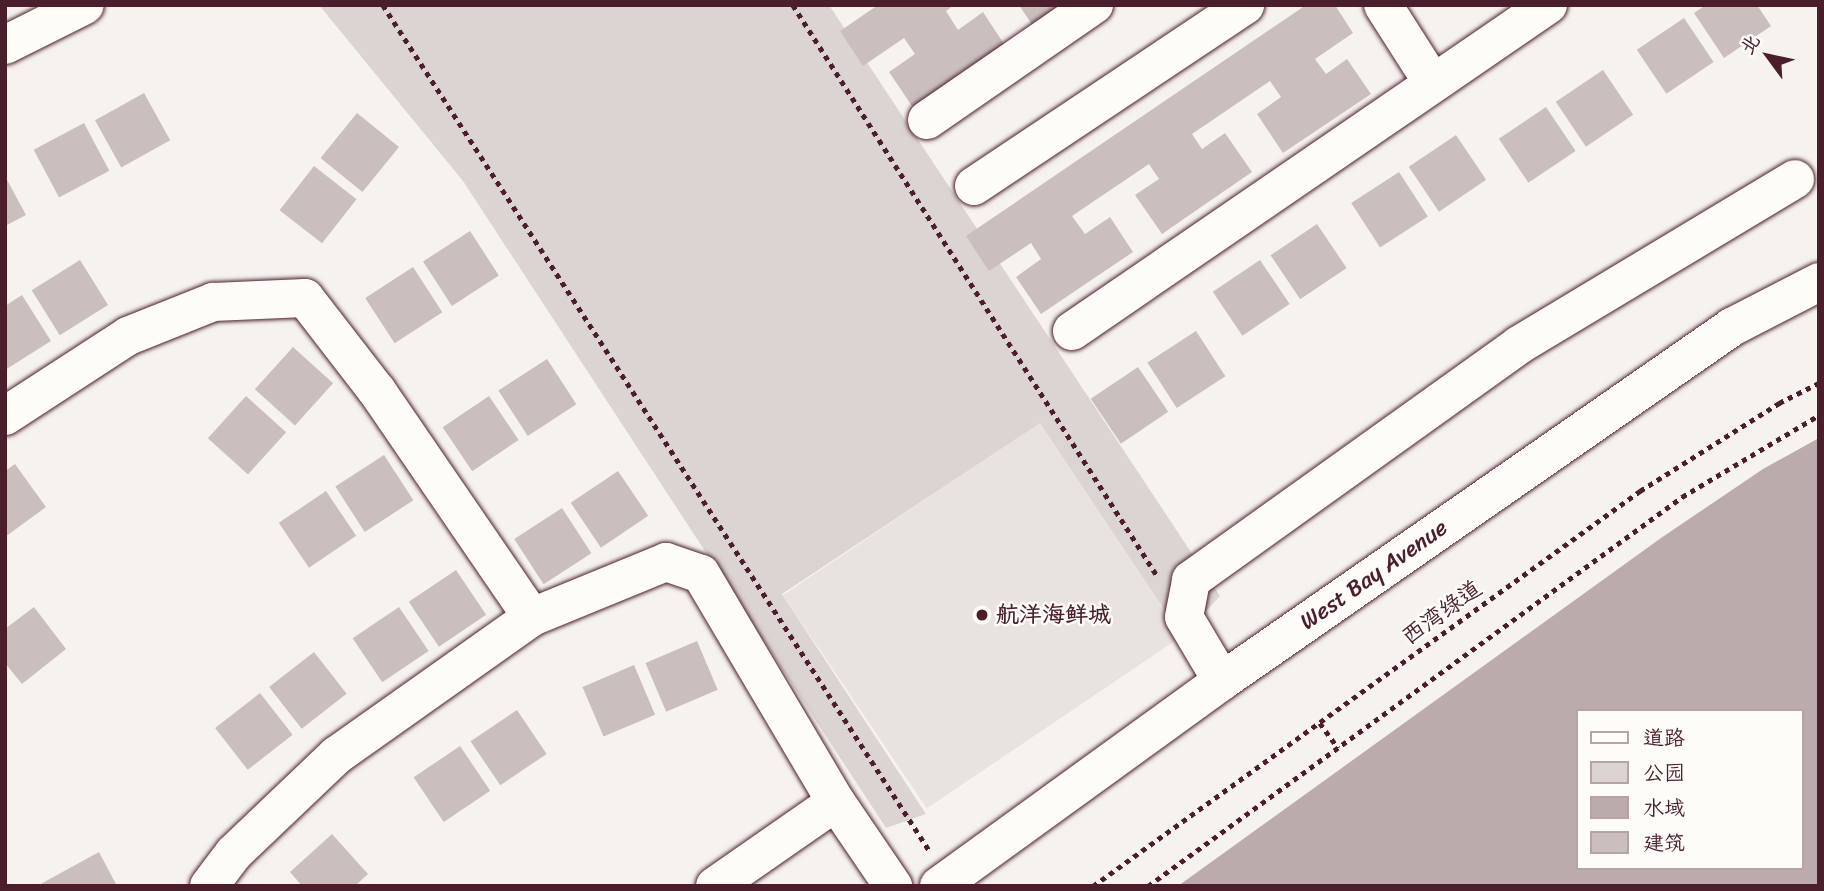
<!DOCTYPE html>
<html>
<head>
<meta charset="utf-8">
<style>
  body { margin:0 }
  #map { position:relative; width:1824px; height:891px; overflow:hidden; background:#f6f3ef; font-family:Sriracha,"LXGW WenKai TC",sans-serif }
  div>[style] { position:absolute }
  .built>* { inset:0; background:#e9e3e0; transform-origin:0 0 }
  .green>* { inset:0; background:#dcd4d2 }
  .water>* { inset:0; background:#bbabac }
  .building>* { inset:0; background:#cbbfbe; transform-origin:0 0 }
  .path>* { height:4.5px; margin-top:-2.25px; transform-origin:0; background:repeating-linear-gradient(90deg,#4a1f2b 0 5px,transparent 0 10px) }
  .roads { filter:drop-shadow(0 0 2px #4a1f2b) drop-shadow(0 0 2px #4a1f2b) }
  .minor>* { height:38px; margin:-19px; padding:0 19px; transform-origin:19px; border-radius:19px; background:#fdfcf7 }
  .major>* { height:38px; margin:-19px; padding:0 19px; transform-origin:19px; border-radius:19px; background:#fdfcf7 }
  .dots>* { width:19px; height:19px; translate:-50% -50%; box-sizing:border-box; border:4px solid #fdfcf7; border-radius:50% }
  span { translate:-50% -50%; white-space:nowrap; text-align:center; line-height:1.15; -webkit-text-stroke:5px #fdfcf7; paint-order:stroke }
  .street-label { font-size:23px; color:#4a1f2b }
  .poi-label { font-size:23px; color:#4a1f2b; font-weight:700 }
  .left { translate:0 -50%; text-align:left }
  .frame { position:absolute; inset:0; border:7px solid #4a1f2b; pointer-events:none }
  .legend { position:absolute; left:1576px; top:709px; width:228px; height:161px; box-sizing:border-box; background:#fdfcf7; border:2px solid #b5a4a5; margin:0; padding:9px 12px; list-style:none; font-size:21px; color:#4a1f2b }
  .legend li { display:flex; align-items:center; gap:14px; height:35px }
  .legend b { width:35px; border:2px solid #b5a4a5 }
  .north { position:absolute; left:1733px; top:21px; width:70px; height:70px; -webkit-text-stroke:5px #fdfcf7; paint-order:stroke; rotate:303deg; font-size:19px; font-weight:700; line-height:28px; text-align:center; color:#4a1f2b }
  .north::after { content:''; display:block; margin:auto; width:24px; height:32px; background:#4a1f2b; clip-path:polygon(50% 0,100% 100%,50% 72%,0 100%) }
</style>
</head>
<body>
<div id="map">
  <div class="built">
    <div style="left:1040px;top:422px;width:257px;height:310px;rotate:56deg"></div>
  </div>
  <div class="green">
    <div style="clip-path:polygon(319px 5px,829px 5px,1220px 596px,1182px 636px,1040px 423px,782px 594px,926px 814px,886px 828px,463px 181px)"></div>
  </div>
  <div class="water">
    <div style="clip-path:polygon(evenodd,1819px 438px,1819px 886px,1178px 886px,1661px 538px,1763px 469px,1819px 438px,1577px 711px,1801px 711px,1801px 868px,1577px 868px,1577px 711px)"></div>
  </div>
  <div class="building">
    <div style="clip-path:polygon(878px 5px,954px 5px,946px 11px,958px 30px,983px 12px,1006px 47px,914px 109px,889px 72px,915px 54px,904px 38px,863px 66px,840px 31px)"></div>
    <div style="clip-path:polygon(1019px 5px,1070px 5px,1035px 29px)"></div>
    <div style="clip-path:polygon(1306px 5px,1335px 5px,1353px 33px,1315px 59px,1326px 74px,1347px 59px,1371px 94px,1283px 153px,1257px 114px,1281px 97px,1270px 81px,1192px 134px,1202px 149px,1225px 133px,1252px 172px,1162px 234px,1135px 195px,1159px 179px,1149px 164px,1072px 216px,1085px 234px,1110px 217px,1133px 252px,1041px 314px,1016px 277px,1041px 259px,1031px 243px,989px 271px,966px 236px)"></div>
    <div style="clip-path:polygon(1706px 5px,1757px 5px,1771px 26px,1724px 58px,1694px 13px)"></div>
    <div style="left:1684px;top:18px;width:53px;height:57px;rotate:56deg"></div>
    <div style="left:1603px;top:70px;width:54px;height:57px;rotate:56deg"></div>
    <div style="left:144px;top:93px;width:54px;height:56px;rotate:61deg"></div>
    <div style="left:1546px;top:107px;width:53px;height:57px;rotate:56deg"></div>
    <div style="left:357px;top:113px;width:54px;height:58px;rotate:39deg"></div>
    <div style="left:84px;top:123px;width:54px;height:57px;rotate:62deg"></div>
    <div style="left:1456px;top:135px;width:54px;height:57px;rotate:56deg"></div>
    <div style="left:314px;top:166px;width:54px;height:56px;rotate:38deg"></div>
    <div style="left:1399px;top:172px;width:53px;height:57px;rotate:57deg"></div>
    <div style="clip-path:polygon(5px 176px,26px 215px,5px 226px)"></div>
    <div style="left:1317px;top:224px;width:53px;height:56px;rotate:56deg"></div>
    <div style="left:470px;top:231px;width:53px;height:56px;rotate:57deg"></div>
    <div style="left:80px;top:260px;width:53px;height:57px;rotate:58deg"></div>
    <div style="left:1260px;top:260px;width:53px;height:57px;rotate:56deg"></div>
    <div style="left:413px;top:267px;width:54px;height:57px;rotate:57deg"></div>
    <div style="clip-path:polygon(22px 295px,51px 341px,5px 370px,5px 306px)"></div>
    <div style="left:1196px;top:331px;width:54px;height:58px;rotate:57deg"></div>
    <div style="left:293px;top:347px;width:54px;height:57px;rotate:42deg"></div>
    <div style="left:547px;top:359px;width:54px;height:58px;rotate:57deg"></div>
    <div style="left:1138px;top:367px;width:54px;height:57px;rotate:56deg"></div>
    <div style="left:246px;top:396px;width:54px;height:57px;rotate:42deg"></div>
    <div style="left:489px;top:396px;width:53px;height:56px;rotate:56deg"></div>
    <div style="left:384px;top:455px;width:54px;height:58px;rotate:57deg"></div>
    <div style="clip-path:polygon(15px 464px,46px 507px,5px 537px,5px 471px)"></div>
    <div style="left:618px;top:471px;width:54px;height:57px;rotate:56deg"></div>
    <div style="left:326px;top:491px;width:54px;height:57px;rotate:56deg"></div>
    <div style="left:562px;top:508px;width:54px;height:57px;rotate:57deg"></div>
    <div style="left:456px;top:570px;width:54px;height:57px;rotate:56deg"></div>
    <div style="clip-path:polygon(34px 607px,66px 649px,22px 684px,5px 663px,5px 629px)"></div>
    <div style="left:399px;top:607px;width:53px;height:56px;rotate:56deg"></div>
    <div style="left:697px;top:641px;width:53px;height:56px;rotate:67deg"></div>
    <div style="left:314px;top:652px;width:53px;height:57px;rotate:52deg"></div>
    <div style="left:634px;top:665px;width:54px;height:56px;rotate:67deg"></div>
    <div style="left:260px;top:693px;width:53px;height:57px;rotate:52deg"></div>
    <div style="left:517px;top:710px;width:53px;height:56px;rotate:56deg"></div>
    <div style="left:460px;top:746px;width:54px;height:56px;rotate:56deg"></div>
    <div style="clip-path:polygon(332px 834px,368px 874px,355px 886px,302px 886px,290px 872px)"></div>
    <div style="clip-path:polygon(99px 852px,117px 886px,37px 886px)"></div>
  </div>
  <div class="path">
    <div style="left:383px;top:5px;width:1006px;rotate:57.13deg"></div>
    <div style="left:793px;top:5px;width:679px;rotate:57.46deg"></div>
    <div style="left:1320px;top:723px;width:31px;rotate:54deg"></div>
    <div style="left:1093px;top:886px;width:675px;rotate:-35.83deg"></div>
    <div style="left:1640px;top:491px;width:165px;rotate:-32.3deg"></div>
    <div style="left:1779px;top:403px;width:45px;rotate:-26.6deg"></div>
    <div style="left:1148px;top:886px;width:661px;rotate:-36.07deg"></div>
    <div style="left:1682px;top:497px;width:160px;rotate:-30.9deg"></div>
  </div>
  <div class="roads">
    <div class="minor">
      <div style="left:1383px;top:5px;width:91px;rotate:57.5deg"></div>
      <div style="left:5px;top:45px;width:89px;rotate:-26.6deg"></div>
      <div style="left:927px;top:120px;width:203px;rotate:-34.6deg"></div>
      <div style="left:974px;top:186px;width:326px;rotate:-33.7deg"></div>
      <div style="left:1072px;top:331px;width:577px;rotate:-34.41deg"></div>
      <div style="left:5px;top:416px;width:147px;rotate:-33deg"></div>
      <div style="left:128px;top:336px;width:92px;rotate:-21.8deg"></div>
      <div style="left:213px;top:302px;width:92px;rotate:-2.5deg"></div>
      <div style="left:305px;top:298px;width:118px;rotate:52.3deg"></div>
      <div style="left:377px;top:391px;width:274px;rotate:55.6deg"></div>
      <div style="left:1222px;top:681px;width:74px;rotate:-120.7deg"></div>
      <div style="left:1184px;top:617px;width:38px;rotate:-79deg"></div>
      <div style="left:1191px;top:580px;width:403px;rotate:-35.6deg"></div>
      <div style="left:1519px;top:345px;width:322px;rotate:-31deg"></div>
      <div style="left:209px;top:886px;width:41px;rotate:-52.9deg"></div>
      <div style="left:234px;top:853px;width:142px;rotate:-43.6deg"></div>
      <div style="left:337px;top:755px;width:239px;rotate:-35.3deg"></div>
      <div style="left:532px;top:617px;width:145px;rotate:-22.3deg"></div>
      <div style="left:666px;top:562px;width:37px;rotate:19deg"></div>
      <div style="left:701px;top:574px;width:265px;rotate:59.4deg"></div>
      <div style="left:836px;top:802px;width:102px;rotate:55.8deg"></div>
      <div style="left:715px;top:886px;width:147px;rotate:-34.8deg"></div>
    </div>
    <div class="major">
      <div style="left:939px;top:886px;width:349px;rotate:-35.9deg"></div>
      <div style="left:1222px;top:681px;width:621px;rotate:-34.77deg"></div>
      <div style="left:1732px;top:327px;width:98px;rotate:-27.3deg"></div>
    </div>
  </div>
  <div class="dots">
    <div style="left:982px;top:615px;background:#4a1f2b"></div>
  </div>
  <div class="street-label">
    <span style="left:1374px;top:575px;rotate:-35deg">West Bay Avenue</span>
    <span style="left:1442px;top:613px;rotate:-36deg">西湾绿道</span>
  </div>
  <div class="poi-label">
    <span class="left" style="left:996px;top:615px">航洋海鲜城</span>
  </div>
  <div class="frame"></div>
  <ul class="legend">
  <li><b style="height:9px;background:#fdfcf7"></b>道路</li>
  <li><b style="height:19px;background:#dcd4d2"></b>公园</li>
  <li><b style="height:19px;background:#bbabac"></b>水域</li>
  <li><b style="height:19px;background:#cbbfbe"></b>建筑</li>
  </ul>
  <div class="north">北</div>
</div>
</body>
</html>
